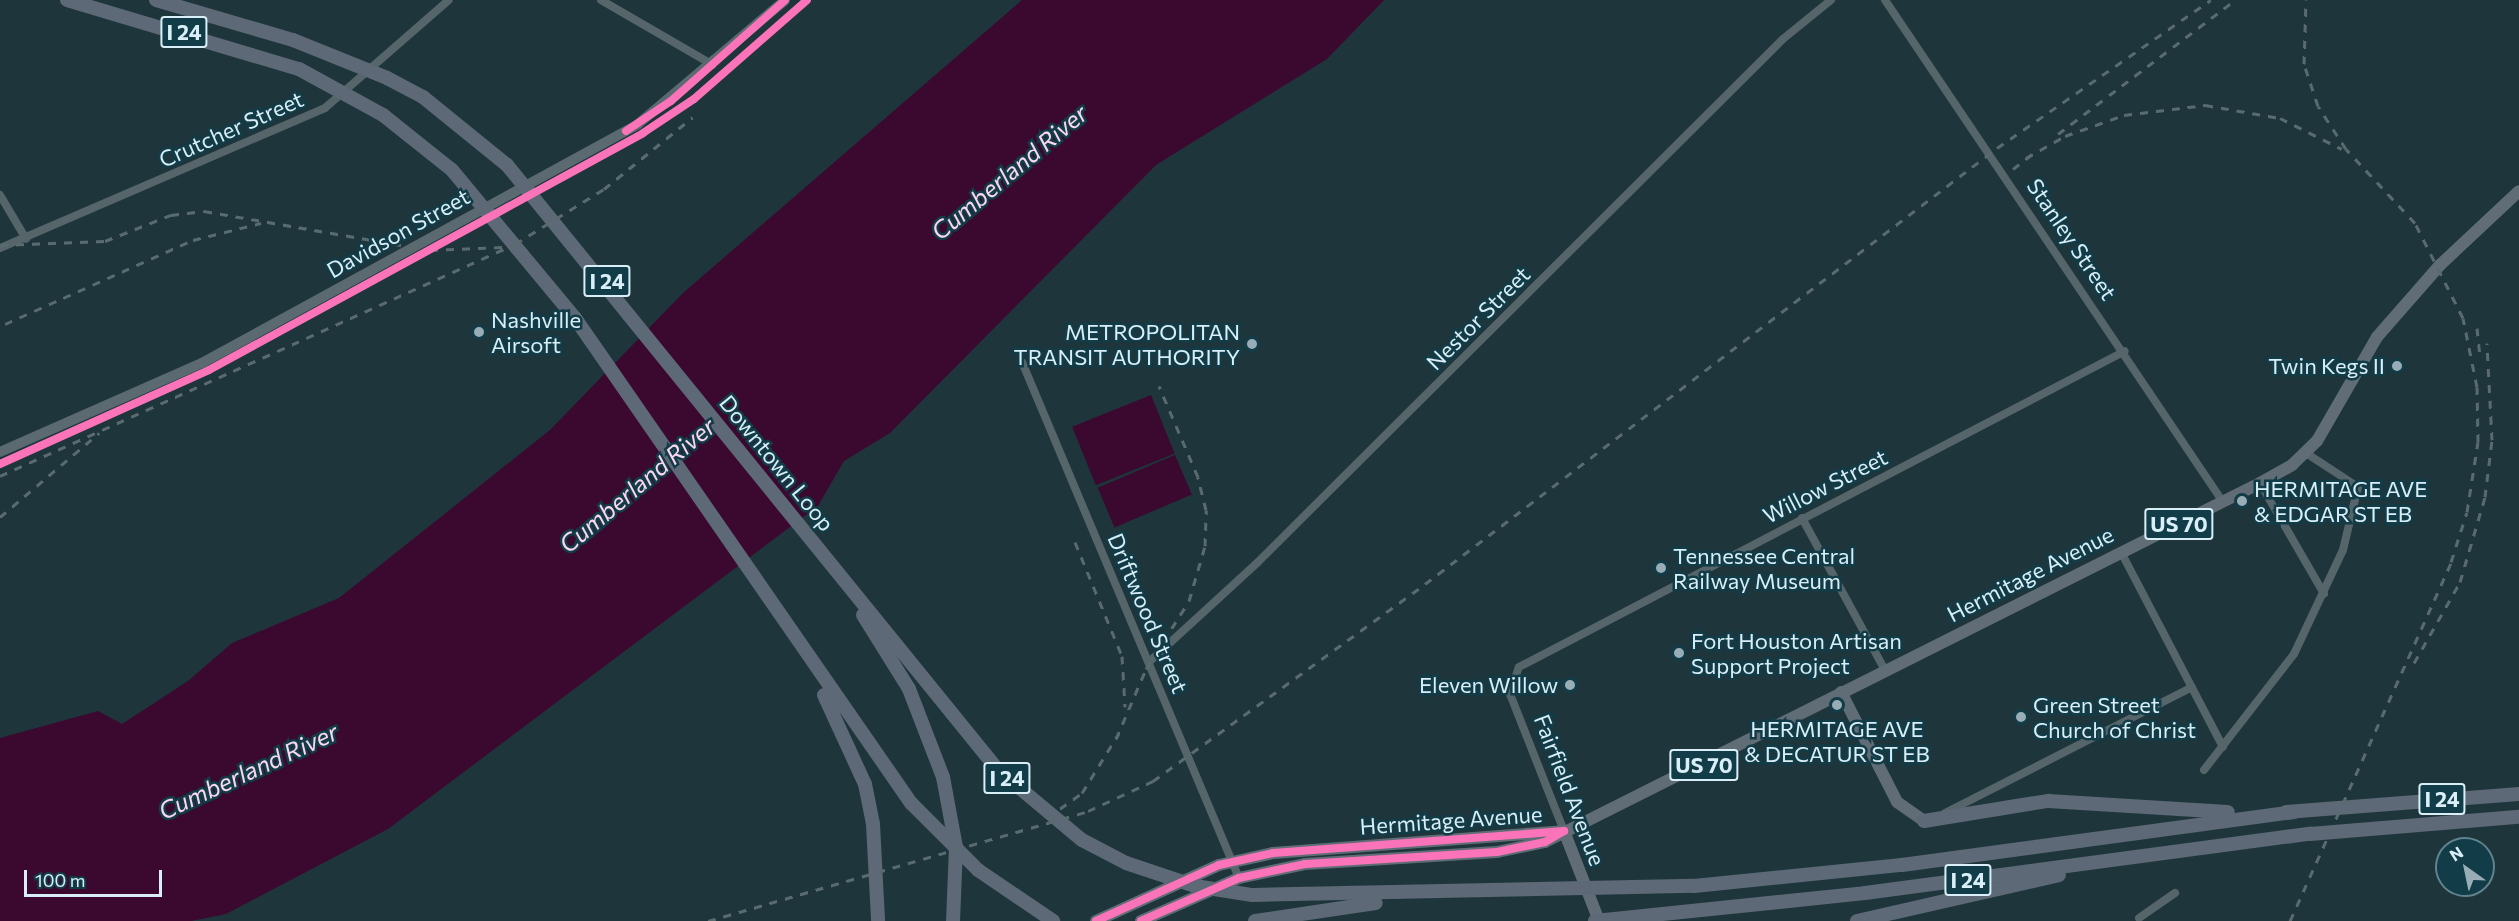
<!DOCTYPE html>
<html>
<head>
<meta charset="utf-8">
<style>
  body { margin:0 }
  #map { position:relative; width:2519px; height:921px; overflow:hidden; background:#1e353b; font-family:Commissioner,sans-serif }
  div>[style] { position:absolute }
  .water>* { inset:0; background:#3b0830; transform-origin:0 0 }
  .street>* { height:8px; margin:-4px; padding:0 4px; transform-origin:4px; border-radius:4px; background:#55656a }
  .secondary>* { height:10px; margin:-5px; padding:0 5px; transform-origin:5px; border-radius:5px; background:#5b6971 }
  .primary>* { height:12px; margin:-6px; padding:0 6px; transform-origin:6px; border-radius:6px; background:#606d77 }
  .highway>* { height:14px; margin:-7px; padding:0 7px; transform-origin:7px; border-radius:7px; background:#5d6976 }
  .rail>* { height:3px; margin-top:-1.5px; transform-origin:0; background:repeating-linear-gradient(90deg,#5a6b6f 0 8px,transparent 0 16px) }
  .cycleway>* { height:8px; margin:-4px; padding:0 4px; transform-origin:4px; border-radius:4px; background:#fb73b8 }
  .dots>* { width:16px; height:16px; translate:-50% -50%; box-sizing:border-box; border:3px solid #113c48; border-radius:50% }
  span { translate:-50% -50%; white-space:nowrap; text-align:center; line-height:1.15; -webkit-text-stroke:5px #113c48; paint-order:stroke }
  .shield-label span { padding:2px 4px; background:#113c48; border:2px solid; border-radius:4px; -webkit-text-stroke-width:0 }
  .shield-label { font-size:21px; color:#d9eef6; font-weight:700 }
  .street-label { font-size:22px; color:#d9eef6 }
  .poi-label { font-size:22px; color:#d9eef6 }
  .left { translate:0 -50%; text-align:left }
  .right { translate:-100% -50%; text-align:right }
  .water-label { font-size:24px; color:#fed7ef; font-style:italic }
  .north { position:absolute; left:2435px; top:837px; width:60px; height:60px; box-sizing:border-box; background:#113c48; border:2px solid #61838e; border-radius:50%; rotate:327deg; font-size:16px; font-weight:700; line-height:24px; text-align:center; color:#d9eef6 }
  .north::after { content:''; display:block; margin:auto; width:21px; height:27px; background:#98adb5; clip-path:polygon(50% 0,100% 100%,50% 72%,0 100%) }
  .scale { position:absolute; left:24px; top:870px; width:138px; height:27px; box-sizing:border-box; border:3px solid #d9eef6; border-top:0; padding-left:8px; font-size:18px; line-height:21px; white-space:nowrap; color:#d9eef6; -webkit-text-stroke:4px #113c48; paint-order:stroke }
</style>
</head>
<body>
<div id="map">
  <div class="water">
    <div style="clip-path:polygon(1022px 0,1384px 0,1327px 59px,1156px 165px,890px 433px,844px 461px,818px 506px,388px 829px,226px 914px,191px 921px,0 921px,0 738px,98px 711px,122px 724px,188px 681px,232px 643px,339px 598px,550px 430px,683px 293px)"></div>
    <div style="left:1151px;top:395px;width:63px;height:85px;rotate:68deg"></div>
    <div style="left:1175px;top:455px;width:43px;height:84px;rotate:67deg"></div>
  </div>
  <div class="street">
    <div style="left:601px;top:0;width:129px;rotate:30.1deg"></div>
    <div style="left:1885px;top:0;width:605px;rotate:56.05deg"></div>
    <div style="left:0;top:195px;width:51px;rotate:59.4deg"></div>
    <div style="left:0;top:248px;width:354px;rotate:-23.3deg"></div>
    <div style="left:325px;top:108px;width:164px;rotate:-41.1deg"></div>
    <div style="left:1022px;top:362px;width:560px;rotate:67.19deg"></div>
    <div style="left:2260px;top:483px;width:128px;rotate:60deg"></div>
    <div style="left:1802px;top:518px;width:173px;rotate:61.4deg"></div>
    <div style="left:2121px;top:552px;width:220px;rotate:62.4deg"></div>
    <div style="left:1149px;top:662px;width:148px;rotate:-42.5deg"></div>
    <div style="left:1258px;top:562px;width:741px;rotate:-44.89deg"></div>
    <div style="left:1783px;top:39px;width:62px;rotate:-39.1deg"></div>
    <div style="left:2204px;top:770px;width:147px;rotate:-52.2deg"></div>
    <div style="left:2294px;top:654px;width:115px;rotate:-64.8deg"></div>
    <div style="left:2343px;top:550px;width:65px;rotate:-76.6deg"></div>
    <div style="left:2358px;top:487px;width:62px;rotate:-146.8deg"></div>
    <div style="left:1945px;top:813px;width:277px;rotate:-27deg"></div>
    <div style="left:1564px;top:831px;width:147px;rotate:-111.5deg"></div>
    <div style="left:1510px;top:694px;width:28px;rotate:-72deg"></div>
    <div style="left:1519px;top:667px;width:683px;rotate:-27.54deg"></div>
    <div style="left:2139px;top:918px;width:44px;rotate:-34.8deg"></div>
  </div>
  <div class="secondary">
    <div style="left:0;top:452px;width:221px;rotate:-23.8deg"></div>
    <div style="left:202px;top:363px;width:497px;rotate:-28.7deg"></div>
    <div style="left:638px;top:124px;width:192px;rotate:-40.1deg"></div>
  </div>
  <div class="primary">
    <div style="left:1841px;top:692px;width:123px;rotate:63deg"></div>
    <div style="left:1897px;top:802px;width:33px;rotate:35deg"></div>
    <div style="left:1564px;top:831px;width:97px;rotate:68.7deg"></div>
    <div style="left:1096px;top:921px;width:135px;rotate:-24.5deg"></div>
    <div style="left:1219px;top:865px;width:55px;rotate:-12.5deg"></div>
    <div style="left:1273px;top:853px;width:291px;rotate:-4.3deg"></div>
    <div style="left:1141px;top:921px;width:107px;rotate:-23.7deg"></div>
    <div style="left:1239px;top:878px;width:67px;rotate:-12deg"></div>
    <div style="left:1305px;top:864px;width:192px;rotate:-3.6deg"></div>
    <div style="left:1497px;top:852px;width:49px;rotate:-11.8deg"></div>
    <div style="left:1545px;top:842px;width:800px;rotate:-26.66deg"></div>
    <div style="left:2260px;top:483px;width:37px;rotate:-29deg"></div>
    <div style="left:2292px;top:465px;width:35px;rotate:-44deg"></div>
    <div style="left:2317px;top:441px;width:120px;rotate:-60deg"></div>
    <div style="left:2377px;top:337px;width:96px;rotate:-48.8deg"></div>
    <div style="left:2440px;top:265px;width:108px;rotate:-43.1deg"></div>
  </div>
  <div class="highway">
    <div style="left:67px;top:0;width:242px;rotate:16.6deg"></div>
    <div style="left:299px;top:69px;width:96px;rotate:28.7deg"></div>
    <div style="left:383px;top:115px;width:88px;rotate:38.6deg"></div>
    <div style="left:452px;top:170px;width:192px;rotate:50.3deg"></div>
    <div style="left:575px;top:318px;width:590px;rotate:55.29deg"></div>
    <div style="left:911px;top:803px;width:95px;rotate:45deg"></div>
    <div style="left:978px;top:870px;width:91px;rotate:34.2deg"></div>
    <div style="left:156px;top:0;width:143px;rotate:16.3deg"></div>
    <div style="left:293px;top:40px;width:101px;rotate:22deg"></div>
    <div style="left:387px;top:78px;width:41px;rotate:27.8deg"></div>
    <div style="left:423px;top:97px;width:108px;rotate:39deg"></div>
    <div style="left:507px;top:165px;width:779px;rotate:50.94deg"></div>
    <div style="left:998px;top:770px;width:109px;rotate:39.8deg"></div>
    <div style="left:1082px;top:840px;width:50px;rotate:27.6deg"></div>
    <div style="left:1126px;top:863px;width:73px;rotate:18.4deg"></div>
    <div style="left:1195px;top:886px;width:58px;rotate:9deg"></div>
    <div style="left:1252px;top:895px;width:442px;rotate:-1.2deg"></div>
    <div style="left:1694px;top:886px;width:209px;rotate:-5.8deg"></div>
    <div style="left:1902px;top:865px;width:396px;rotate:-7.7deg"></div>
    <div style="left:863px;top:615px;width:87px;rotate:58.1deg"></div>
    <div style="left:909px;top:689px;width:94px;rotate:68.9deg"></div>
    <div style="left:943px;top:777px;width:71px;rotate:79.5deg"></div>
    <div style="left:956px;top:847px;width:74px;rotate:92.3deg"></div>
    <div style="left:824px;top:695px;width:98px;rotate:65.3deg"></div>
    <div style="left:865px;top:784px;width:41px;rotate:78.7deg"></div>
    <div style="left:873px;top:824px;width:97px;rotate:87deg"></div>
    <div style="left:2286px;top:812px;width:234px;rotate:-4.4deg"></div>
    <div style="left:1924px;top:821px;width:126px;rotate:-9.2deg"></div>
    <div style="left:2048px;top:801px;width:180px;rotate:3.5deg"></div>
    <div style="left:1255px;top:921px;width:122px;rotate:-8.5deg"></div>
    <div style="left:1595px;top:921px;width:271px;rotate:-5.9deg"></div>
    <div style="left:1865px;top:893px;width:449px;rotate:-7.6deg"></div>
    <div style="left:2310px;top:834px;width:210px;rotate:-4.7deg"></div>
    <div style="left:1857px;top:921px;width:207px;rotate:-12.8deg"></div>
  </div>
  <div class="rail">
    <div style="left:2058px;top:134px;width:222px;rotate:-37.1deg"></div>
    <div style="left:2026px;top:158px;width:45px;rotate:-29.4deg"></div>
    <div style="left:2065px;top:136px;width:63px;rotate:-19.6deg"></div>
    <div style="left:2124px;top:115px;width:82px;rotate:-7deg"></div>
    <div style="left:2205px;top:105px;width:76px;rotate:9.8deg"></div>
    <div style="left:2280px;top:118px;width:69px;rotate:26.6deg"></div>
    <div style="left:2013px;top:169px;width:24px;rotate:-38deg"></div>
    <div style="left:0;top:245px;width:105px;rotate:-2.2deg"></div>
    <div style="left:105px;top:241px;width:71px;rotate:-21.5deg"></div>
    <div style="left:171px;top:215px;width:33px;rotate:-7deg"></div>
    <div style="left:204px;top:211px;width:229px;rotate:9.8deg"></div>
    <div style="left:430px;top:250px;width:73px;rotate:-2.4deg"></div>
    <div style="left:5px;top:324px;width:206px;rotate:-24.1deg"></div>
    <div style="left:193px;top:240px;width:70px;rotate:-14deg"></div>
    <div style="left:2477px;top:328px;width:28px;rotate:84deg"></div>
    <div style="left:0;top:476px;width:565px;rotate:-24.25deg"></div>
    <div style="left:515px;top:244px;width:105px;rotate:-31.7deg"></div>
    <div style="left:604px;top:189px;width:114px;rotate:-39deg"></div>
    <div style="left:0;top:517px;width:130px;rotate:-40.3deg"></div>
    <div style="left:1075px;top:542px;width:123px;rotate:67.6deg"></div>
    <div style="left:1122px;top:656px;width:51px;rotate:86.6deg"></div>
    <div style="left:2414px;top:663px;width:93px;rotate:-60.4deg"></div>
    <div style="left:2460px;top:582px;width:89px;rotate:-73.6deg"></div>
    <div style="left:2485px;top:497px;width:57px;rotate:-83deg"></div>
    <div style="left:2492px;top:440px;width:97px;rotate:-93deg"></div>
    <div style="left:1116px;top:739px;width:76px;rotate:-66.8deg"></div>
    <div style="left:1146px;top:669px;width:80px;rotate:-57.7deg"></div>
    <div style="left:1189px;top:601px;width:57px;rotate:-73.8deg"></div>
    <div style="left:1205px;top:546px;width:36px;rotate:-88deg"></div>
    <div style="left:1206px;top:510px;width:34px;rotate:-104deg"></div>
    <div style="left:1198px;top:477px;width:99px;rotate:-113.2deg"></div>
    <div style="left:1047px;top:818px;width:43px;rotate:-35.5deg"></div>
    <div style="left:1082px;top:793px;width:70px;rotate:-58.3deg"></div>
    <div style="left:708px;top:921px;width:396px;rotate:-16.1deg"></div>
    <div style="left:1088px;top:811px;width:72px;rotate:-24.8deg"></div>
    <div style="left:1153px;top:781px;width:336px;rotate:-35.9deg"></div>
    <div style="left:1425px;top:584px;width:719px;rotate:-37.32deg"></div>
    <div style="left:1997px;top:148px;width:260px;rotate:-34.7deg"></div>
    <div style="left:2290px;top:921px;width:393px;rotate:-65.8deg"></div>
    <div style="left:2451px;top:562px;width:52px;rotate:-72.3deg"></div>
    <div style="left:2467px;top:512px;width:71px;rotate:-81.1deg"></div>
    <div style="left:2478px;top:442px;width:55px;rotate:-91deg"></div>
    <div style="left:2477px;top:387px;width:70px;rotate:-101.5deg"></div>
    <div style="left:2463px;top:318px;width:106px;rotate:-116.8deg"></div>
    <div style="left:2415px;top:223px;width:101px;rotate:-133deg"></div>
    <div style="left:2346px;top:149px;width:51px;rotate:-123.1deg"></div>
    <div style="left:2318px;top:106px;width:44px;rotate:-108.4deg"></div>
    <div style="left:2304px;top:64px;width:64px;rotate:-88.2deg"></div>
  </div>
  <div class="cycleway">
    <div style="left:626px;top:131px;width:54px;rotate:-33.7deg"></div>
    <div style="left:671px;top:101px;width:152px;rotate:-41.5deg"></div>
    <div style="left:0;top:464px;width:229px;rotate:-24.2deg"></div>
    <div style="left:209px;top:370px;width:494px;rotate:-28.6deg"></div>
    <div style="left:643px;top:133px;width:61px;rotate:-33.7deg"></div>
    <div style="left:694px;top:99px;width:150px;rotate:-41.2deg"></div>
    <div style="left:1096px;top:921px;width:135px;rotate:-24.5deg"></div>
    <div style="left:1219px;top:865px;width:55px;rotate:-12.5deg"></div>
    <div style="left:1273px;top:853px;width:292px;rotate:-4.3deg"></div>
    <div style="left:1141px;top:921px;width:107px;rotate:-23.7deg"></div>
    <div style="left:1239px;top:878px;width:67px;rotate:-12deg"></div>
    <div style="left:1305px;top:864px;width:192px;rotate:-3.6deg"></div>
    <div style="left:1497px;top:852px;width:49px;rotate:-11.8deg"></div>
    <div style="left:1545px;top:842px;width:22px;rotate:-30deg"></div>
  </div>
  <div class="dots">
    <div style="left:479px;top:332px;background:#98adb5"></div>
    <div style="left:1252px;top:344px;background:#98adb5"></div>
    <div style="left:2397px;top:366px;background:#98adb5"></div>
    <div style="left:2242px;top:501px;background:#98adb5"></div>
    <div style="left:1661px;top:568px;background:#98adb5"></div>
    <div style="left:1679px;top:653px;background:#98adb5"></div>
    <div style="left:1570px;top:685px;background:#98adb5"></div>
    <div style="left:1837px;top:705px;background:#98adb5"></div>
    <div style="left:2021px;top:717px;background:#98adb5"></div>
  </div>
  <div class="shield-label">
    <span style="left:184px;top:32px">I 24</span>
    <span style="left:607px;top:281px">I 24</span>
    <span style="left:2179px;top:524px">US 70</span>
    <span style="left:1704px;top:765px">US 70</span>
    <span style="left:1007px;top:778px">I 24</span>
    <span style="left:2442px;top:799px">I 24</span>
    <span style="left:1968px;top:880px">I 24</span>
  </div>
  <div class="street-label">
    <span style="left:231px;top:129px;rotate:-24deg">Crutcher Street</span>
    <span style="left:398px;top:233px;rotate:-29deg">Davidson Street</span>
    <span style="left:2072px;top:239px;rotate:56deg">Stanley Street</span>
    <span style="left:1478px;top:318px;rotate:-45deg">Nestor Street</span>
    <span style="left:777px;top:463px;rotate:51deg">Downtown Loop</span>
    <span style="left:1825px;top:486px;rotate:-27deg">Willow Street</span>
    <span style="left:2030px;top:574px;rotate:-27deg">Hermitage Avenue</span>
    <span style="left:1148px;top:613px;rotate:67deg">Driftwood Street</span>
    <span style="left:1570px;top:790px;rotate:69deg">Fairfield Avenue</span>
    <span style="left:1451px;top:820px;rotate:-4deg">Hermitage Avenue</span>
  </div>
  <div class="poi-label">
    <span class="left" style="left:491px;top:332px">Nashville<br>Airsoft</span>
    <span class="right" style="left:1240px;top:344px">METROPOLITAN<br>TRANSIT AUTHORITY</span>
    <span class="right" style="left:2385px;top:366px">Twin Kegs II</span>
    <span class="left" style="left:2254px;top:501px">HERMITAGE AVE<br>&amp; EDGAR ST EB</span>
    <span class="left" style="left:1673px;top:568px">Tennessee Central<br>Railway Museum</span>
    <span class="left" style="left:1691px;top:653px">Fort Houston Artisan<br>Support Project</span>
    <span class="right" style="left:1558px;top:685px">Eleven Willow</span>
    <span class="left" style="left:2033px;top:717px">Green Street<br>Church of Christ</span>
    <span style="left:1837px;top:741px">HERMITAGE AVE<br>&amp; DECATUR ST EB</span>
  </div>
  <div class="water-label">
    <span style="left:1009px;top:172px;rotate:-40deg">Cumberland River</span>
    <span style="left:637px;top:485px;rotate:-40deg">Cumberland River</span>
    <span style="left:248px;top:771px;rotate:-25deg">Cumberland River</span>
  </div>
  <div class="north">N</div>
  <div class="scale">100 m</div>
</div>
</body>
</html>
